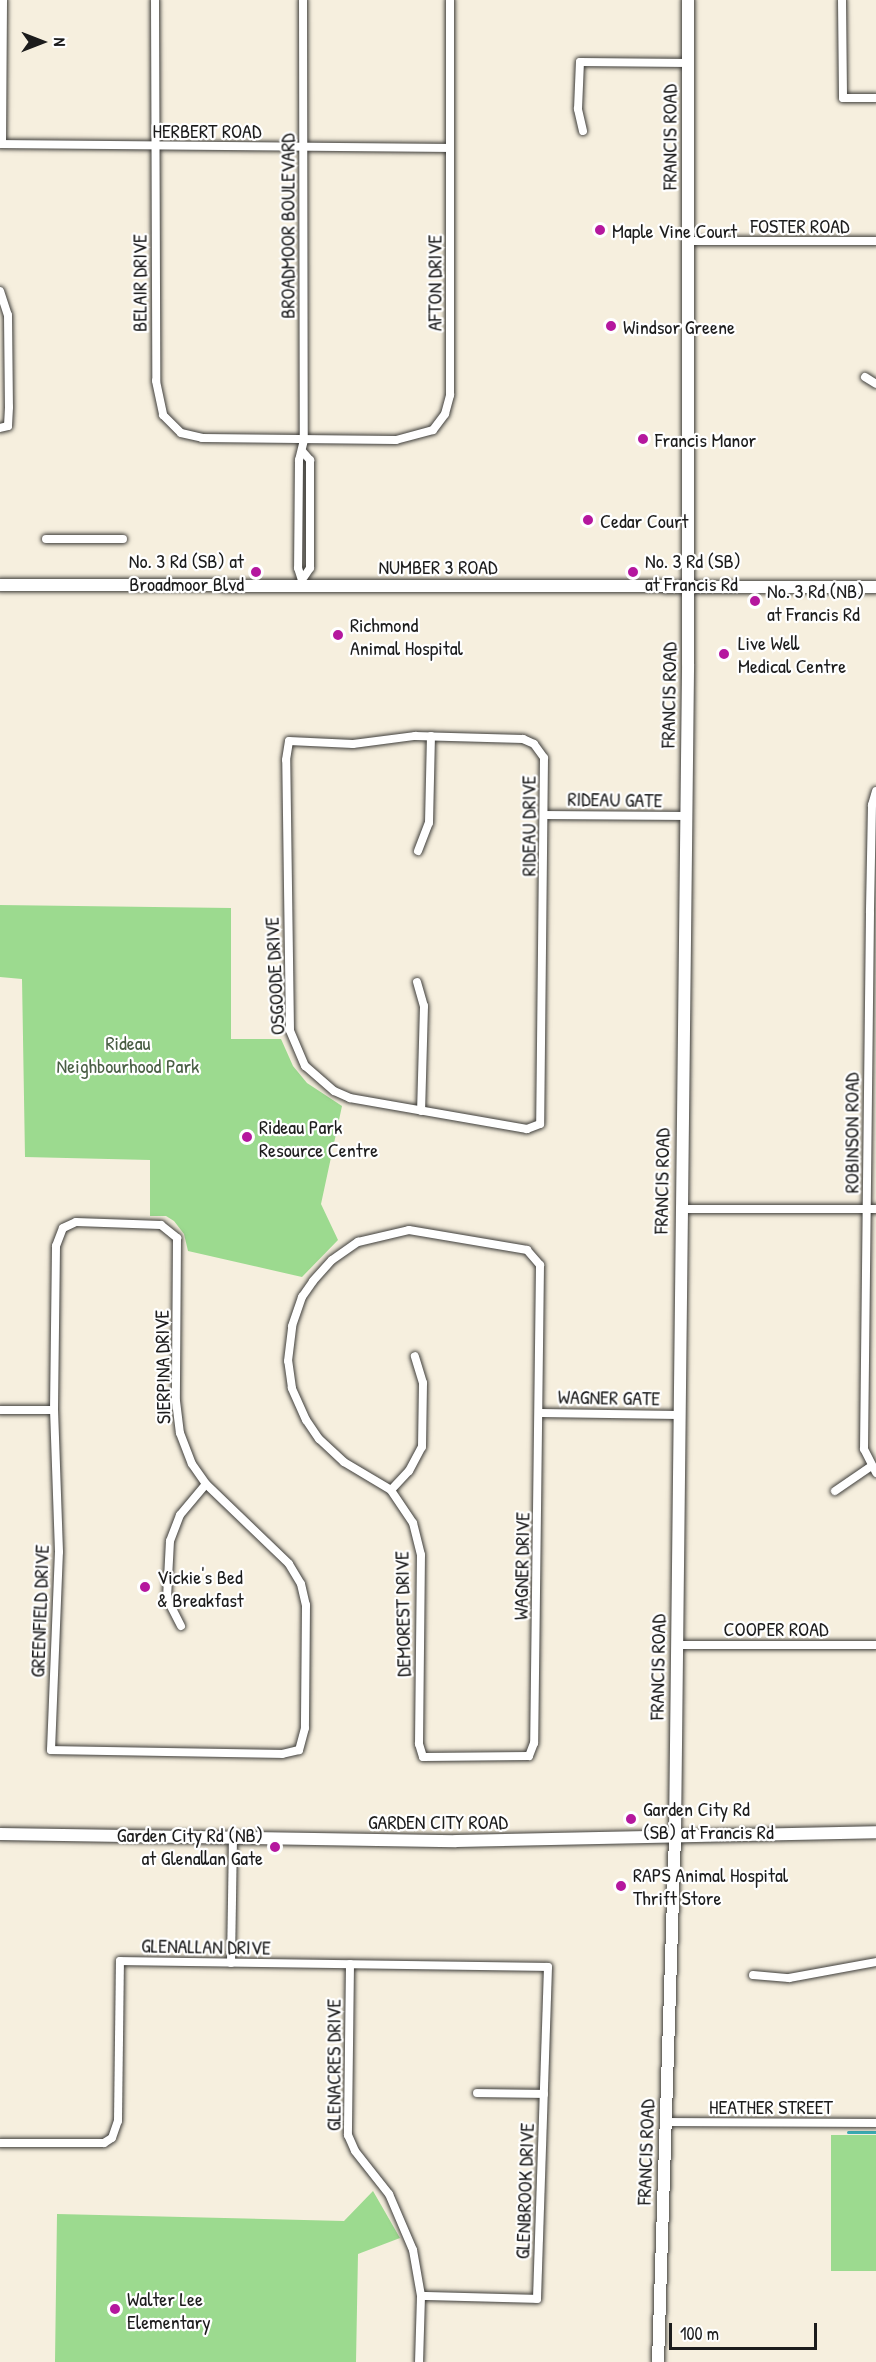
<!DOCTYPE html>
<html>
<head>
<meta charset="utf-8">
<style>
  body { margin:0 }
  #map { position:relative; width:876px; height:2362px; overflow:hidden; background:#f6efde; font-family:"Patrick Hand",sans-serif }
  div>[style] { position:absolute }
  .green>* { inset:0; background:#9cda8f; transform-origin:0 0 }
  .stream>* { height:3px; margin:-1.5px; padding:0 1.5px; transform-origin:1.5px; border-radius:1.5px; background:#3aacb4 }
  .roads { filter:drop-shadow(0 0 2px #3d3c39) drop-shadow(0 0 2px #3d3c39) }
  .street>* { height:8px; margin:-4px; padding:0 4px; transform-origin:4px; border-radius:4px; background:#fff }
  .secondary>* { height:12px; margin:-6px; padding:0 6px; transform-origin:6px; border-radius:6px; background:#fff }
  .dots>* { width:16px; height:16px; translate:-50% -50%; box-sizing:border-box; border:3px solid #fff; border-radius:50% }
  span { translate:-50% -50%; white-space:nowrap; text-align:center; line-height:1.15; -webkit-text-stroke:4.5px #fff; paint-order:stroke }
  .street-label { font-size:20px; color:#1c1c1c }
  .poi-label { font-size:20px; color:#1c1c1c }
  .left { translate:0 -50%; text-align:left }
  .right { translate:-100% -50%; text-align:right }
  .park-label { font-size:20px; color:#495e44 }
  .north { position:absolute; left:12px; top:12px; width:60px; height:60px; -webkit-text-stroke:4px #fff; paint-order:stroke; rotate:90deg; font-size:16px; font-weight:700; line-height:24px; text-align:center; color:#1c1c1c }
  .north::after { content:''; display:block; margin:auto; width:21px; height:27px; background:#1c1c1c; clip-path:polygon(50% 0,100% 100%,50% 72%,0 100%) }
  .scale { position:absolute; left:669px; top:2323px; width:148px; height:27px; box-sizing:border-box; border:3px solid #1c1c1c; border-top:0; padding-left:8px; font-size:18px; line-height:21px; white-space:nowrap; color:#1c1c1c; -webkit-text-stroke:4px #fff; paint-order:stroke }
</style>
</head>
<body>
<div id="map">
  <div class="green">
    <div style="clip-path:polygon(0 905px,231px 908px,231px 1039px,281px 1039px,293px 1066px,307px 1083px,342px 1106px,321px 1204px,338px 1240px,302px 1277px,188px 1251px,184px 1234px,174px 1221px,166px 1216px,150px 1216px,150px 1160px,25px 1157px,22px 979px,0 977px)"></div>
    <div style="left:831px;top:2135px;width:45px;height:136px"></div>
    <div style="clip-path:polygon(373px 2191px,400px 2238px,358px 2254px,356px 2362px,55px 2362px,57px 2214px,344px 2221px)"></div>
  </div>
  <div class="stream">
    <div style="left:848px;top:2132px;width:28px"></div>
  </div>
  <div class="roads">
    <div class="street">
      <div style="left:155px;top:0;width:381px;rotate:89.8deg"></div>
      <div style="left:156px;top:381px;width:35px;rotate:78deg"></div>
      <div style="left:163px;top:415px;width:25px;rotate:45deg"></div>
      <div style="left:181px;top:433px;width:22px;rotate:13deg"></div>
      <div style="left:202px;top:438px;width:194px;rotate:0.6deg"></div>
      <div style="left:396px;top:440px;width:38px;rotate:-15deg"></div>
      <div style="left:433px;top:430px;width:20px;rotate:-53deg"></div>
      <div style="left:445px;top:414px;width:20px;rotate:-75deg"></div>
      <div style="left:450px;top:395px;width:395px;rotate:-90deg"></div>
      <div style="left:303px;top:0;width:440px;rotate:89.9deg"></div>
      <div style="left:304px;top:440px;width:21px;rotate:104deg"></div>
      <div style="left:299px;top:460px;width:108px;rotate:90.5deg"></div>
      <div style="left:298px;top:568px;width:19px;rotate:72deg"></div>
      <div style="left:842px;top:0;width:98px;rotate:89.4deg"></div>
      <div style="left:843px;top:98px;width:33px"></div>
      <div style="left:583px;top:131px;width:23px;rotate:-103deg"></div>
      <div style="left:578px;top:109px;width:47px;rotate:-87.6deg"></div>
      <div style="left:580px;top:62px;width:108px;rotate:0.5deg"></div>
      <div style="left:0;top:144px;width:450px;rotate:0.5deg"></div>
      <div style="left:2px;top:144px;width:144px;rotate:-89.6deg"></div>
      <div style="left:688px;top:241px;width:188px"></div>
      <div style="left:0;top:291px;width:25px;rotate:72deg"></div>
      <div style="left:8px;top:315px;width:92px;rotate:89.4deg"></div>
      <div style="left:9px;top:407px;width:19px;rotate:93deg"></div>
      <div style="left:8px;top:426px;width:8px;rotate:166deg"></div>
      <div style="left:865px;top:377px;width:13px;rotate:32deg"></div>
      <div style="left:303px;top:452px;width:11px;rotate:49deg"></div>
      <div style="left:310px;top:460px;width:108px;rotate:90deg"></div>
      <div style="left:310px;top:568px;width:11px;rotate:124deg"></div>
      <div style="left:46px;top:539px;width:77px"></div>
      <div style="left:415px;top:736px;width:108px;rotate:1.6deg"></div>
      <div style="left:523px;top:739px;width:12px;rotate:24deg"></div>
      <div style="left:534px;top:744px;width:17px;rotate:54deg"></div>
      <div style="left:544px;top:758px;width:366px;rotate:90.6deg"></div>
      <div style="left:540px;top:1124px;width:14px;rotate:159deg"></div>
      <div style="left:527px;top:1129px;width:180px;rotate:-170.1deg"></div>
      <div style="left:350px;top:1098px;width:17px;rotate:-156deg"></div>
      <div style="left:334px;top:1091px;width:38px;rotate:-139deg"></div>
      <div style="left:305px;top:1066px;width:39px;rotate:-113deg"></div>
      <div style="left:290px;top:1030px;width:270px;rotate:-90.8deg"></div>
      <div style="left:286px;top:760px;width:19px;rotate:-81deg"></div>
      <div style="left:289px;top:741px;width:64px;rotate:2.7deg"></div>
      <div style="left:353px;top:744px;width:63px;rotate:-7.4deg"></div>
      <div style="left:876px;top:791px;width:15px;rotate:106deg"></div>
      <div style="left:872px;top:805px;width:108px;rotate:91.1deg"></div>
      <div style="left:870px;top:913px;width:536px;rotate:90.64deg"></div>
      <div style="left:864px;top:1449px;width:27px;rotate:63deg"></div>
      <div style="left:545px;top:815px;width:140px;rotate:0.4deg"></div>
      <div style="left:418px;top:851px;width:30px;rotate:-69deg"></div>
      <div style="left:429px;top:823px;width:87px;rotate:-88.7deg"></div>
      <div style="left:417px;top:982px;width:25px;rotate:74deg"></div>
      <div style="left:424px;top:1006px;width:105px;rotate:91.6deg"></div>
      <div style="left:680px;top:1209px;width:196px"></div>
      <div style="left:76px;top:1222px;width:85px;rotate:2deg"></div>
      <div style="left:161px;top:1225px;width:21px;rotate:39deg"></div>
      <div style="left:177px;top:1238px;width:163px;rotate:90.4deg"></div>
      <div style="left:176px;top:1401px;width:32px;rotate:83deg"></div>
      <div style="left:180px;top:1433px;width:33px;rotate:69deg"></div>
      <div style="left:192px;top:1464px;width:24px;rotate:55deg"></div>
      <div style="left:206px;top:1484px;width:115px;rotate:43.9deg"></div>
      <div style="left:289px;top:1564px;width:23px;rotate:59deg"></div>
      <div style="left:301px;top:1584px;width:22px;rotate:77deg"></div>
      <div style="left:306px;top:1605px;width:123px;rotate:90.5deg"></div>
      <div style="left:305px;top:1728px;width:23px;rotate:105deg"></div>
      <div style="left:299px;top:1750px;width:17px;rotate:167deg"></div>
      <div style="left:282px;top:1754px;width:231px;rotate:-179deg"></div>
      <div style="left:51px;top:1750px;width:198px;rotate:-87.7deg"></div>
      <div style="left:59px;top:1552px;width:142px;rotate:-92deg"></div>
      <div style="left:54px;top:1410px;width:164px;rotate:-89.3deg"></div>
      <div style="left:56px;top:1246px;width:19px;rotate:-69deg"></div>
      <div style="left:63px;top:1228px;width:14px;rotate:-25deg"></div>
      <div style="left:409px;top:1230px;width:120px;rotate:9.6deg"></div>
      <div style="left:527px;top:1250px;width:20px;rotate:49deg"></div>
      <div style="left:540px;top:1265px;width:478px;rotate:90.7deg"></div>
      <div style="left:534px;top:1743px;width:14px;rotate:111deg"></div>
      <div style="left:529px;top:1756px;width:106px;rotate:179.5deg"></div>
      <div style="left:423px;top:1757px;width:14px;rotate:-107deg"></div>
      <div style="left:419px;top:1744px;width:189px;rotate:-89.4deg"></div>
      <div style="left:421px;top:1555px;width:33px;rotate:-104deg"></div>
      <div style="left:413px;top:1523px;width:40px;rotate:-124deg"></div>
      <div style="left:391px;top:1490px;width:55px;rotate:-149.2deg"></div>
      <div style="left:344px;top:1462px;width:34px;rotate:-137deg"></div>
      <div style="left:319px;top:1439px;width:23px;rotate:-124deg"></div>
      <div style="left:306px;top:1420px;width:35px;rotate:-114deg"></div>
      <div style="left:292px;top:1388px;width:27px;rotate:-98deg"></div>
      <div style="left:288px;top:1361px;width:35px;rotate:-83deg"></div>
      <div style="left:292px;top:1326px;width:31px;rotate:-71deg"></div>
      <div style="left:302px;top:1297px;width:19px;rotate:-55deg"></div>
      <div style="left:313px;top:1281px;width:28px;rotate:-48deg"></div>
      <div style="left:332px;top:1260px;width:32px;rotate:-35deg"></div>
      <div style="left:358px;top:1242px;width:52px;rotate:-13.2deg"></div>
      <div style="left:0;top:1410px;width:54px"></div>
      <div style="left:540px;top:1413px;width:138px;rotate:0.8deg"></div>
      <div style="left:391px;top:1490px;width:26px;rotate:-47deg"></div>
      <div style="left:409px;top:1471px;width:27px;rotate:-62deg"></div>
      <div style="left:422px;top:1447px;width:64px;rotate:-89.1deg"></div>
      <div style="left:423px;top:1383px;width:28px;rotate:-107deg"></div>
      <div style="left:835px;top:1491px;width:42px;rotate:-34.4deg"></div>
      <div style="left:181px;top:1626px;width:31px;rotate:-117deg"></div>
      <div style="left:167px;top:1598px;width:57px;rotate:-87deg"></div>
      <div style="left:170px;top:1541px;width:28px;rotate:-69deg"></div>
      <div style="left:180px;top:1515px;width:40px;rotate:-50deg"></div>
      <div style="left:677px;top:1645px;width:199px"></div>
      <div style="left:231px;top:1963px;width:123px;rotate:-89.1deg"></div>
      <div style="left:350px;top:1964px;width:171px;rotate:90.7deg"></div>
      <div style="left:348px;top:2135px;width:17px;rotate:66deg"></div>
      <div style="left:355px;top:2151px;width:55px;rotate:51.7deg"></div>
      <div style="left:389px;top:2194px;width:61px;rotate:66.8deg"></div>
      <div style="left:413px;top:2250px;width:47px;rotate:80.1deg"></div>
      <div style="left:421px;top:2296px;width:66px;rotate:91.7deg"></div>
      <div style="left:753px;top:1975px;width:36px;rotate:5deg"></div>
      <div style="left:789px;top:1978px;width:88px;rotate:-10.4deg"></div>
      <div style="left:477px;top:2093px;width:67px;rotate:0.9deg"></div>
      <div style="left:666px;top:2122px;width:210px;rotate:0.3deg"></div>
      <div style="left:0;top:2143px;width:104px"></div>
      <div style="left:104px;top:2143px;width:9px;rotate:-32deg"></div>
      <div style="left:112px;top:2138px;width:18px;rotate:-71deg"></div>
      <div style="left:118px;top:2121px;width:160px;rotate:-89.3deg"></div>
      <div style="left:120px;top:1961px;width:428px;rotate:0.8deg"></div>
      <div style="left:548px;top:1967px;width:332px;rotate:91.9deg"></div>
      <div style="left:537px;top:2299px;width:116px;rotate:-178.5deg"></div>
    </div>
    <div class="secondary">
      <div style="left:0;top:585px;width:876px;rotate:0.13deg"></div>
      <div style="left:0;top:1834px;width:456px;rotate:0.9deg"></div>
      <div style="left:456px;top:1841px;width:420px;rotate:-1.2deg"></div>
      <div style="left:658px;top:2362px;width:527px;rotate:-88.15deg"></div>
      <div style="left:675px;top:1835px;width:1171px;rotate:-89.36deg"></div>
      <div style="left:688px;top:664px;width:664px;rotate:-90deg"></div>
    </div>
  </div>
  <div class="dots">
    <div style="left:600px;top:230px;background:#b5179e"></div>
    <div style="left:611px;top:326px;background:#b5179e"></div>
    <div style="left:643px;top:439px;background:#b5179e"></div>
    <div style="left:588px;top:520px;background:#b5179e"></div>
    <div style="left:256px;top:572px;background:#b5179e"></div>
    <div style="left:633px;top:572px;background:#b5179e"></div>
    <div style="left:755px;top:601px;background:#b5179e"></div>
    <div style="left:338px;top:635px;background:#b5179e"></div>
    <div style="left:724px;top:654px;background:#b5179e"></div>
    <div style="left:247px;top:1137px;background:#b5179e"></div>
    <div style="left:145px;top:1587px;background:#b5179e"></div>
    <div style="left:631px;top:1819px;background:#b5179e"></div>
    <div style="left:275px;top:1847px;background:#b5179e"></div>
    <div style="left:621px;top:1886px;background:#b5179e"></div>
    <div style="left:115px;top:2309px;background:#b5179e"></div>
  </div>
  <div class="street-label">
    <span style="left:207px;top:130px">HERBERT ROAD</span>
    <span style="left:669px;top:137px;rotate:-90deg">FRANCIS ROAD</span>
    <span style="left:800px;top:225px">FOSTER ROAD</span>
    <span style="left:287px;top:226px;rotate:-90deg">BROADMOOR BOULEVARD</span>
    <span style="left:139px;top:283px;rotate:-90deg">BELAIR DRIVE</span>
    <span style="left:434px;top:283px;rotate:-90deg">AFTON DRIVE</span>
    <span style="left:438px;top:566px">NUMBER 3 ROAD</span>
    <span style="left:668px;top:695px;rotate:-89deg">FRANCIS ROAD</span>
    <span style="left:615px;top:799px;rotate:1deg">RIDEAU GATE</span>
    <span style="left:528px;top:826px;rotate:-90deg">RIDEAU DRIVE</span>
    <span style="left:274px;top:976px;rotate:-93deg">OSGOODE DRIVE</span>
    <span style="left:851px;top:1133px;rotate:-90deg">ROBINSON ROAD</span>
    <span style="left:661px;top:1181px;rotate:-89deg">FRANCIS ROAD</span>
    <span style="left:162px;top:1367px;rotate:-91deg">SIERPINA DRIVE</span>
    <span style="left:609px;top:1397px;rotate:1deg">WAGNER GATE</span>
    <span style="left:521px;top:1566px;rotate:-89deg">WAGNER DRIVE</span>
    <span style="left:39px;top:1611px;rotate:-88deg">GREENFIELD DRIVE</span>
    <span style="left:402px;top:1614px;rotate:-91deg">DEMOREST DRIVE</span>
    <span style="left:776px;top:1628px">COOPER ROAD</span>
    <span style="left:657px;top:1667px;rotate:-89deg">FRANCIS ROAD</span>
    <span style="left:438px;top:1821px">GARDEN CITY ROAD</span>
    <span style="left:206px;top:1946px;rotate:1deg">GLENALLAN DRIVE</span>
    <span style="left:333px;top:2065px;rotate:-90deg">GLENACRES DRIVE</span>
    <span style="left:771px;top:2106px">HEATHER STREET</span>
    <span style="left:645px;top:2152px;rotate:-88deg">FRANCIS ROAD</span>
    <span style="left:524px;top:2191px;rotate:-88deg">GLENBROOK DRIVE</span>
  </div>
  <div class="poi-label">
    <span class="left" style="left:612px;top:230px">Maple Vine Court</span>
    <span class="left" style="left:623px;top:326px">Windsor Greene</span>
    <span class="left" style="left:655px;top:439px">Francis Manor</span>
    <span class="left" style="left:600px;top:520px">Cedar Court</span>
    <span class="right" style="left:244px;top:572px">No. 3 Rd (SB) at<br>Broadmoor Blvd</span>
    <span class="left" style="left:645px;top:572px">No. 3 Rd (SB)<br>at Francis Rd</span>
    <span class="left" style="left:767px;top:602px">No. 3 Rd (NB)<br>at Francis Rd</span>
    <span class="left" style="left:350px;top:636px">Richmond<br>Animal Hospital</span>
    <span class="left" style="left:738px;top:654px">Live Well<br>Medical Centre</span>
    <span class="left" style="left:259px;top:1138px">Rideau Park<br>Resource Centre</span>
    <span class="left" style="left:157px;top:1588px">Vickie's Bed<br>&amp; Breakfast</span>
    <span class="left" style="left:643px;top:1820px">Garden City Rd<br>(SB) at Francis Rd</span>
    <span class="right" style="left:263px;top:1846px">Garden City Rd (NB)<br>at Glenallan Gate</span>
    <span class="left" style="left:633px;top:1886px">RAPS Animal Hospital<br>Thrift Store</span>
    <span class="left" style="left:127px;top:2310px">Walter Lee<br>Elementary</span>
  </div>
  <div class="park-label">
    <span style="left:128px;top:1054px">Rideau<br>Neighbourhood Park</span>
  </div>
  <div class="north">N</div>
  <div class="scale">100 m</div>
</div>
</body>
</html>
